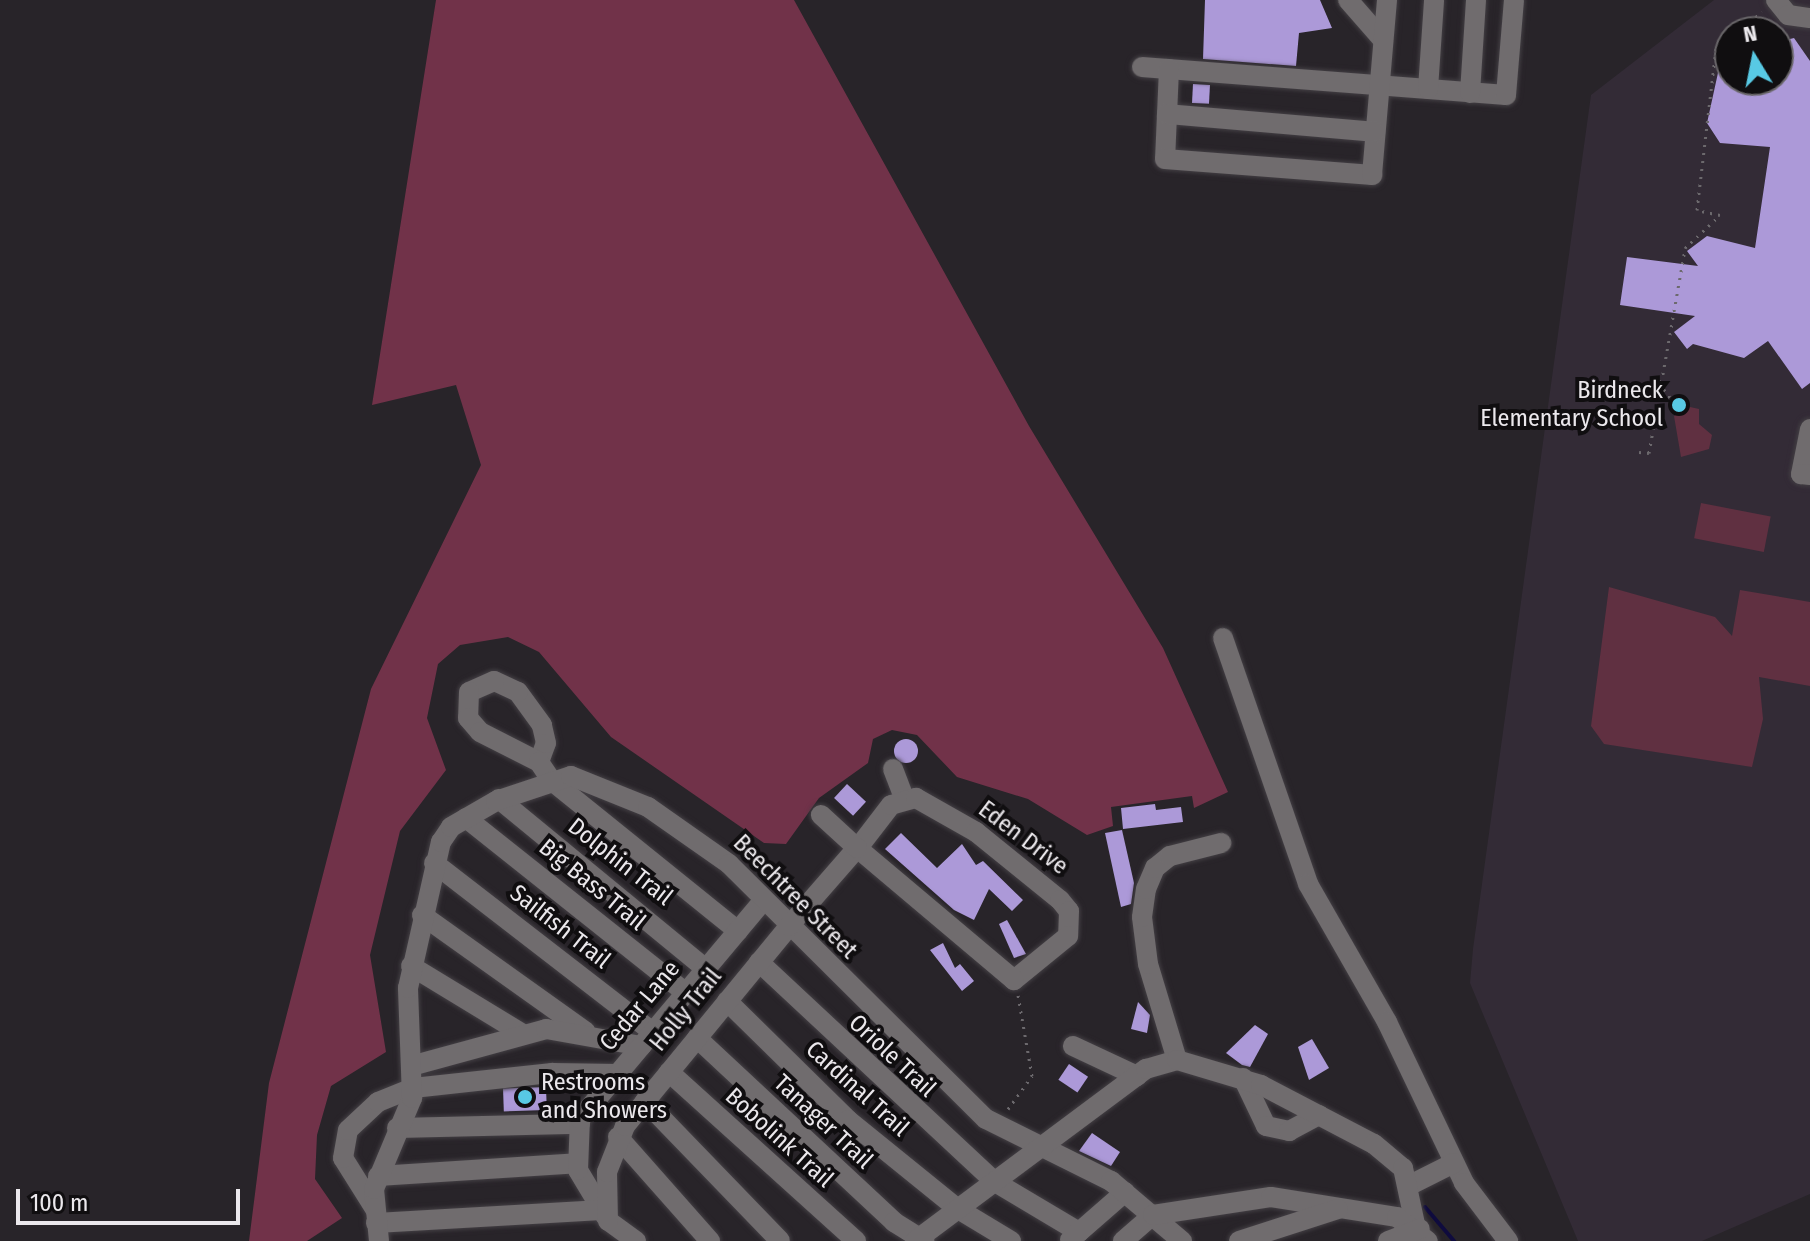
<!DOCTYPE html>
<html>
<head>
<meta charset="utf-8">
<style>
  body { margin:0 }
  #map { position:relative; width:1810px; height:1241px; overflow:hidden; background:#282429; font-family:"Fira Sans Condensed",sans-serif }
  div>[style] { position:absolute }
  .built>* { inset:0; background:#332b36 }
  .green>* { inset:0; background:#603041; transform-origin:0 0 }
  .forest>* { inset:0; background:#713249 }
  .stream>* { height:4px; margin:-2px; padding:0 2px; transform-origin:2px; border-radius:2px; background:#0f0b3e }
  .building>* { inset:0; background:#ac99d8; transform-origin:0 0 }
  .round { border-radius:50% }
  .path>* { height:3px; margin-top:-1.5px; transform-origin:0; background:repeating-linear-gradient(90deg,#6c696d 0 2px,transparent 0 8px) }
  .roads { filter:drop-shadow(0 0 2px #433f44) drop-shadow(0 0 2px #433f44) }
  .minor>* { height:20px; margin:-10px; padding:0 10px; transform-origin:10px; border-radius:10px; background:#706c6e }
  .dots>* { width:22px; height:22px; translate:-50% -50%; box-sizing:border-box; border:4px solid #100e10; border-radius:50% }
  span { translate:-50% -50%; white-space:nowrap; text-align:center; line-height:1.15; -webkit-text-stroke:8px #100e10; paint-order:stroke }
  .poi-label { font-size:24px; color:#ebe8ec }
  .right { translate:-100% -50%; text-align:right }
  .left { translate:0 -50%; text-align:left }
  .street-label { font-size:24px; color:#ebe8ec }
  .north { position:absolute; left:1714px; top:16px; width:80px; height:80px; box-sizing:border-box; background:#100e10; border:2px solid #686568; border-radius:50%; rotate:350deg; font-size:22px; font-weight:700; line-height:32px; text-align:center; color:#ebe8ec }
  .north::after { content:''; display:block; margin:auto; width:28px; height:36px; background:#58c9e4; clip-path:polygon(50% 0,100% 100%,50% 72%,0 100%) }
  .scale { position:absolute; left:16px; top:1189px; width:224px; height:36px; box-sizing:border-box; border:4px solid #ebe8ec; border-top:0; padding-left:10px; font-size:24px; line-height:28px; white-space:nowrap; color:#ebe8ec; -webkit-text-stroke:6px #100e10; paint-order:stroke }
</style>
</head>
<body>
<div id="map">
  <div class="built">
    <div style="clip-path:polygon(evenodd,1714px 0,1810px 0,1810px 1194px,1702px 1241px,1578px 1241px,1470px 983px,1473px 949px,1591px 95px,1714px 0,1730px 32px,1778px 32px,1778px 80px,1730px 80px,1730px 32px)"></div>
  </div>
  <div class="green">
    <div style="clip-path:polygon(1690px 407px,1699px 409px,1699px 424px,1712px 435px,1709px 449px,1681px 457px,1674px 416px)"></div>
    <div style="left:1701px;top:503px;width:71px;height:36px;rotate:11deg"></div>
    <div style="clip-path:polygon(1609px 587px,1715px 617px,1732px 636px,1740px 590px,1810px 602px,1810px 686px,1759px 677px,1763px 719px,1752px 767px,1604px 744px,1591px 726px)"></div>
  </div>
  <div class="forest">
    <div style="clip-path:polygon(436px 0,794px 0,1029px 426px,1163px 648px,1228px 792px,1194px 808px,1192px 796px,1111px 807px,1113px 826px,1087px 835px,1028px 799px,957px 777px,917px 735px,892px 730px,873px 739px,868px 763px,819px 798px,786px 844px,764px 843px,611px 737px,539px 652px,508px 637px,460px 645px,438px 664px,427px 718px,446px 770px,400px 831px,370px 955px,386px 1052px,331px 1086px,317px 1135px,315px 1179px,342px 1218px,307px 1241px,249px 1241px,269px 1083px,371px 689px,481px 465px,456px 385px,372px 405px)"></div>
  </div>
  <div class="stream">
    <div style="left:1425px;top:1207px;width:45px;rotate:49.5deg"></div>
  </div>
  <div class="building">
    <div style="clip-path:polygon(1205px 0,1320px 0,1332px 28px,1299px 33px,1296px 66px,1203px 59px)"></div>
    <div style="clip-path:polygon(1794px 38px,1810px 61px,1810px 383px,1802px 389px,1768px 341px,1744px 358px,1693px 344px,1687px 349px,1674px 332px,1695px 316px,1620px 305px,1627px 257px,1698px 266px,1687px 251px,1707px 236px,1755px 248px,1770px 147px,1720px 143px,1707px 123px,1723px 50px,1730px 50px,1730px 80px,1778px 80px,1778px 42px)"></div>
    <div style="left:1193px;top:84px;width:17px;height:19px;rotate:3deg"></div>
    <div class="round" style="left:894px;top:739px;width:24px;height:24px"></div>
    <div style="left:847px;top:784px;width:26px;height:19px;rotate:43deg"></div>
    <div style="clip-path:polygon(1155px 804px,1156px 810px,1181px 807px,1183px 822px,1123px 829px,1121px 808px)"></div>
    <div style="clip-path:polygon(1122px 830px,1134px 883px,1131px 904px,1121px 907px,1105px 833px)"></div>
    <div style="clip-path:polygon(901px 833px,937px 868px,962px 844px,976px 865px,983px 861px,1023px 900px,1012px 911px,989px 889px,974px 920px,954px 910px,885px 849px)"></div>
    <div style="clip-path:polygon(1007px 920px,1026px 954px,1014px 958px,999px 924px)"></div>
    <div style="clip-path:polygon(943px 943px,955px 968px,960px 964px,974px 981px,962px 991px,930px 950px)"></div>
    <div style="clip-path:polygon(1138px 1002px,1150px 1015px,1147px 1033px,1131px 1029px)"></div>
    <div style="clip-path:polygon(1255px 1025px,1268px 1034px,1250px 1067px,1242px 1065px,1226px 1053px)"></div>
    <div style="clip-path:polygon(1312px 1039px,1329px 1068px,1309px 1080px,1298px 1047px)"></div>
    <div style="left:1069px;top:1064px;width:23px;height:19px;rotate:34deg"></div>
    <div style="left:546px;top:1087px;width:23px;height:43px;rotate:88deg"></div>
    <div style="clip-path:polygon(1092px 1133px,1120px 1152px,1111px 1166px,1079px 1151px)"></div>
  </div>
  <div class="path">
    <div style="left:1737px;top:32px;width:32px;rotate:-39deg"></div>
    <div style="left:1659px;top:383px;width:35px;rotate:53deg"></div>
    <div style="left:1639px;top:452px;width:10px;rotate:6deg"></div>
    <div style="left:1649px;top:453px;width:208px;rotate:-80deg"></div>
    <div style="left:1685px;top:248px;width:48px;rotate:-43.3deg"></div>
    <div style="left:1720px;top:215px;width:24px;rotate:-168deg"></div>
    <div style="left:1697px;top:210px;width:163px;rotate:-83.3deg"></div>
    <div style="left:1716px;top:48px;width:18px;rotate:-38deg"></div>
    <div style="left:1008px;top:1109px;width:41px;rotate:-54deg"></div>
    <div style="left:1032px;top:1076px;width:82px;rotate:-99.8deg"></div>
  </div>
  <div class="roads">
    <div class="minor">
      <div style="left:1348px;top:0;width:53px;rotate:48.8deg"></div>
      <div style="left:1776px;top:0;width:19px;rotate:51deg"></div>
      <div style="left:1788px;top:15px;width:22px;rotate:8deg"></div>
      <div style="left:1142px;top:67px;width:365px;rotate:4.4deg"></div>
      <div style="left:1506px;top:95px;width:95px;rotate:-85.2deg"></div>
      <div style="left:1169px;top:69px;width:90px;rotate:92.5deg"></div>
      <div style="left:1165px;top:159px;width:208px;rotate:4.4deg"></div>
      <div style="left:1372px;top:175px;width:176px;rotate:-85.1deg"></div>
      <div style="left:1428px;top:89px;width:89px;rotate:-86.1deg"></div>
      <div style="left:1470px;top:93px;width:93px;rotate:-86.3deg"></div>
      <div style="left:1167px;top:114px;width:209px;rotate:4.9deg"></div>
      <div style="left:1810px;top:429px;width:46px;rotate:101.3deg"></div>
      <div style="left:1801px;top:474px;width:9px;rotate:6deg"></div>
      <div style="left:1223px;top:638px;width:260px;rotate:70.9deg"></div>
      <div style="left:1308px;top:884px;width:159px;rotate:60.2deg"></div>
      <div style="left:1387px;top:1022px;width:178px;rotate:64.4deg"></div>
      <div style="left:1464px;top:1183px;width:73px;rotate:52.8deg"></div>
      <div style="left:539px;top:762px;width:20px;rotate:-70deg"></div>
      <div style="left:546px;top:743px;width:18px;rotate:-103deg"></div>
      <div style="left:542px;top:725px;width:41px;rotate:-126deg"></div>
      <div style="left:518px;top:692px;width:26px;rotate:-155deg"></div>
      <div style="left:494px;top:681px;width:27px;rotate:156deg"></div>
      <div style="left:469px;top:692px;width:26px;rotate:92deg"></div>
      <div style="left:468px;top:718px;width:18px;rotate:49deg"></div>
      <div style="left:480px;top:732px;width:66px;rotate:27deg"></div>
      <div style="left:539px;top:762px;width:23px;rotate:56deg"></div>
      <div style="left:552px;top:781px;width:239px;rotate:38.9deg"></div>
      <div style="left:893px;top:769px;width:31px;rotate:69deg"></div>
      <div style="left:499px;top:799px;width:268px;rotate:39.4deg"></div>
      <div style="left:466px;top:818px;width:281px;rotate:38.5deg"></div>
      <div style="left:434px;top:863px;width:277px;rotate:37.7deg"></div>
      <div style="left:422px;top:915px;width:201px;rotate:35.5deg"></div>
      <div style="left:759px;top:962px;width:323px;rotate:43deg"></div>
      <div style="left:995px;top:1182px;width:98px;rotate:30.8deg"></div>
      <div style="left:411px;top:966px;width:129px;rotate:31.3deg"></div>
      <div style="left:727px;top:1001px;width:170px;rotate:44.5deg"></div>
      <div style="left:848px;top:1120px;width:141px;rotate:39deg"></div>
      <div style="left:958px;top:1209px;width:62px;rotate:31.1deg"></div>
      <div style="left:697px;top:1038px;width:270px;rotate:43deg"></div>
      <div style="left:894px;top:1222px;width:36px;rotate:32deg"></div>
      <div style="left:1073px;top:1046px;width:71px;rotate:25.1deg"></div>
      <div style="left:1177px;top:1060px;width:100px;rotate:-106.8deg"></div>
      <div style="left:1148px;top:964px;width:47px;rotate:-97.3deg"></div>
      <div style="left:1142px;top:917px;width:28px;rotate:-82deg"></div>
      <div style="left:1146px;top:889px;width:23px;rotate:-67deg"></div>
      <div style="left:1155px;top:868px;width:19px;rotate:-39deg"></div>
      <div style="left:1170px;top:856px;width:53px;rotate:-14.3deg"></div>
      <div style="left:411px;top:1066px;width:140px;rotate:-15.3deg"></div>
      <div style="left:546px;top:1029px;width:97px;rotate:10.1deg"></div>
      <div style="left:669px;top:1072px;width:252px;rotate:42.1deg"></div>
      <div style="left:1243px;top:1078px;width:53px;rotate:64.4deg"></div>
      <div style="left:1266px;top:1126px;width:24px;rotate:12deg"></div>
      <div style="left:1289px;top:1131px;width:34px;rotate:-28deg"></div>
      <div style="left:645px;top:1101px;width:194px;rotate:46deg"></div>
      <div style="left:397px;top:1128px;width:183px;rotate:-1.3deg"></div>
      <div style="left:618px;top:1137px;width:139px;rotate:48.5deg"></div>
      <div style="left:378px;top:1176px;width:199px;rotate:-3.7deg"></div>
      <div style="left:1410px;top:1185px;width:49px;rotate:-26.6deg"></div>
      <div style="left:375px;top:1209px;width:60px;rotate:-122.1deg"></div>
      <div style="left:343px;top:1158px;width:28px;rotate:-80deg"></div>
      <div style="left:348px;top:1130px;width:41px;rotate:-43deg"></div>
      <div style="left:378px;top:1102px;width:38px;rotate:-22deg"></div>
      <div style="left:413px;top:1088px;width:140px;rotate:-6.2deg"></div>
      <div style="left:552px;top:1073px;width:66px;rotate:0.9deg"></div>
      <div style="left:606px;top:1217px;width:55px;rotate:-120.8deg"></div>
      <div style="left:578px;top:1170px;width:51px;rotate:-87.8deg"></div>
      <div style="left:580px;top:1119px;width:286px;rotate:-50deg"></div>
      <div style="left:376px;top:1223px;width:226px;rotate:-3.3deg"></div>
      <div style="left:1070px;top:1240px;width:73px;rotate:-41.1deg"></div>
      <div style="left:379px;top:1241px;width:52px;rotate:-95.5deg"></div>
      <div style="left:374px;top:1189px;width:99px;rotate:-67.3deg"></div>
      <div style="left:412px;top:1098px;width:110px;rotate:-92.1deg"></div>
      <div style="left:408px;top:988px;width:150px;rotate:-77.3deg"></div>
      <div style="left:441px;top:842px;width:18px;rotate:-56deg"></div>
      <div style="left:451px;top:827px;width:52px;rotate:-30deg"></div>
      <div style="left:496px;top:801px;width:79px;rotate:-18.4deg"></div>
      <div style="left:571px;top:776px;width:83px;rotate:21.9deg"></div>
      <div style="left:648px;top:807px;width:99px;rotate:35.1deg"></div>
      <div style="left:729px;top:864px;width:362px;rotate:44.8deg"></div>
      <div style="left:986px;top:1119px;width:140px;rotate:26.4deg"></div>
      <div style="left:1111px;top:1181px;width:93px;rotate:40.2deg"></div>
      <div style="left:636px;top:1241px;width:34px;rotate:-144deg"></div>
      <div style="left:608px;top:1221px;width:49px;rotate:-91.2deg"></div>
      <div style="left:607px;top:1172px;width:49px;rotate:-68.6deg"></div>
      <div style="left:625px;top:1126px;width:259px;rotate:-50.6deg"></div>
      <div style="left:789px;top:926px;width:103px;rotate:-48.9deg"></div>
      <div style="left:857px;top:848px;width:6px;rotate:-45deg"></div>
      <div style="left:861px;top:844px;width:49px;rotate:-52.4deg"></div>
      <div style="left:891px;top:805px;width:26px;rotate:-16deg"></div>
      <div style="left:916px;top:798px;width:69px;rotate:29.5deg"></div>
      <div style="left:976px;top:832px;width:108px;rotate:39deg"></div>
      <div style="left:1060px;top:900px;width:14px;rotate:51deg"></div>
      <div style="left:1069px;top:911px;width:25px;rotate:92deg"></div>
      <div style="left:1068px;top:936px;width:70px;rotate:140.8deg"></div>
      <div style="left:1014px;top:980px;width:205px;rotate:-139.9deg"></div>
      <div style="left:857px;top:848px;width:49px;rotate:-137.5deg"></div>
      <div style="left:915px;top:1241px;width:288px;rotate:-36.7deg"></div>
      <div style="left:1146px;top:1069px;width:32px;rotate:-16deg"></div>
      <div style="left:1177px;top:1060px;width:88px;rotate:16.6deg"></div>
      <div style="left:1261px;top:1085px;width:127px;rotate:27.6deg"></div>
      <div style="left:1374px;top:1144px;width:38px;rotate:40deg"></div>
      <div style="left:1403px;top:1168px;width:57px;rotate:77.9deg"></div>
      <div style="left:1123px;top:1241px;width:40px;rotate:-41deg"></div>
      <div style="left:1153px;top:1215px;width:119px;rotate:-8.7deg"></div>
      <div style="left:1271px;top:1197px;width:128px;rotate:9deg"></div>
      <div style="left:1397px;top:1217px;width:39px;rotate:38deg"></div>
      <div style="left:1239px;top:1241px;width:104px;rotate:-17.9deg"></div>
      <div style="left:1388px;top:1241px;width:34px;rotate:-21deg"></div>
    </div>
  </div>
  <div class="dots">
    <div style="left:1679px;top:405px;background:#58c9e4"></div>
    <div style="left:525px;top:1097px;background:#58c9e4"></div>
  </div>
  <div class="poi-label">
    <span class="right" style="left:1663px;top:405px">Birdneck<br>Elementary School</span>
    <span class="left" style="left:541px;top:1097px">Restrooms<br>and Showers</span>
  </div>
  <div class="street-label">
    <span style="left:1023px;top:838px;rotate:37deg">Eden Drive</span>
    <span style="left:620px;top:862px;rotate:38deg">Dolphin Trail</span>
    <span style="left:592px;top:885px;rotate:39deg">Big Bass Trail</span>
    <span style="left:795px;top:897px;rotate:45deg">Beechtree Street</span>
    <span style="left:560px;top:927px;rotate:38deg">Sailfish Trail</span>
    <span style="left:640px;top:1006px;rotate:-50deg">Cedar Lane</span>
    <span style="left:686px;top:1010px;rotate:-51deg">Holly Trail</span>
    <span style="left:892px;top:1056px;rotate:43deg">Oriole Trail</span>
    <span style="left:857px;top:1089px;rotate:42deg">Cardinal Trail</span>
    <span style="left:823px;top:1122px;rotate:43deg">Tanager Trail</span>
    <span style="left:779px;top:1138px;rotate:42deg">Bobolink Trail</span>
  </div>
  <div class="north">N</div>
  <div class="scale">100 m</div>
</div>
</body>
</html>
